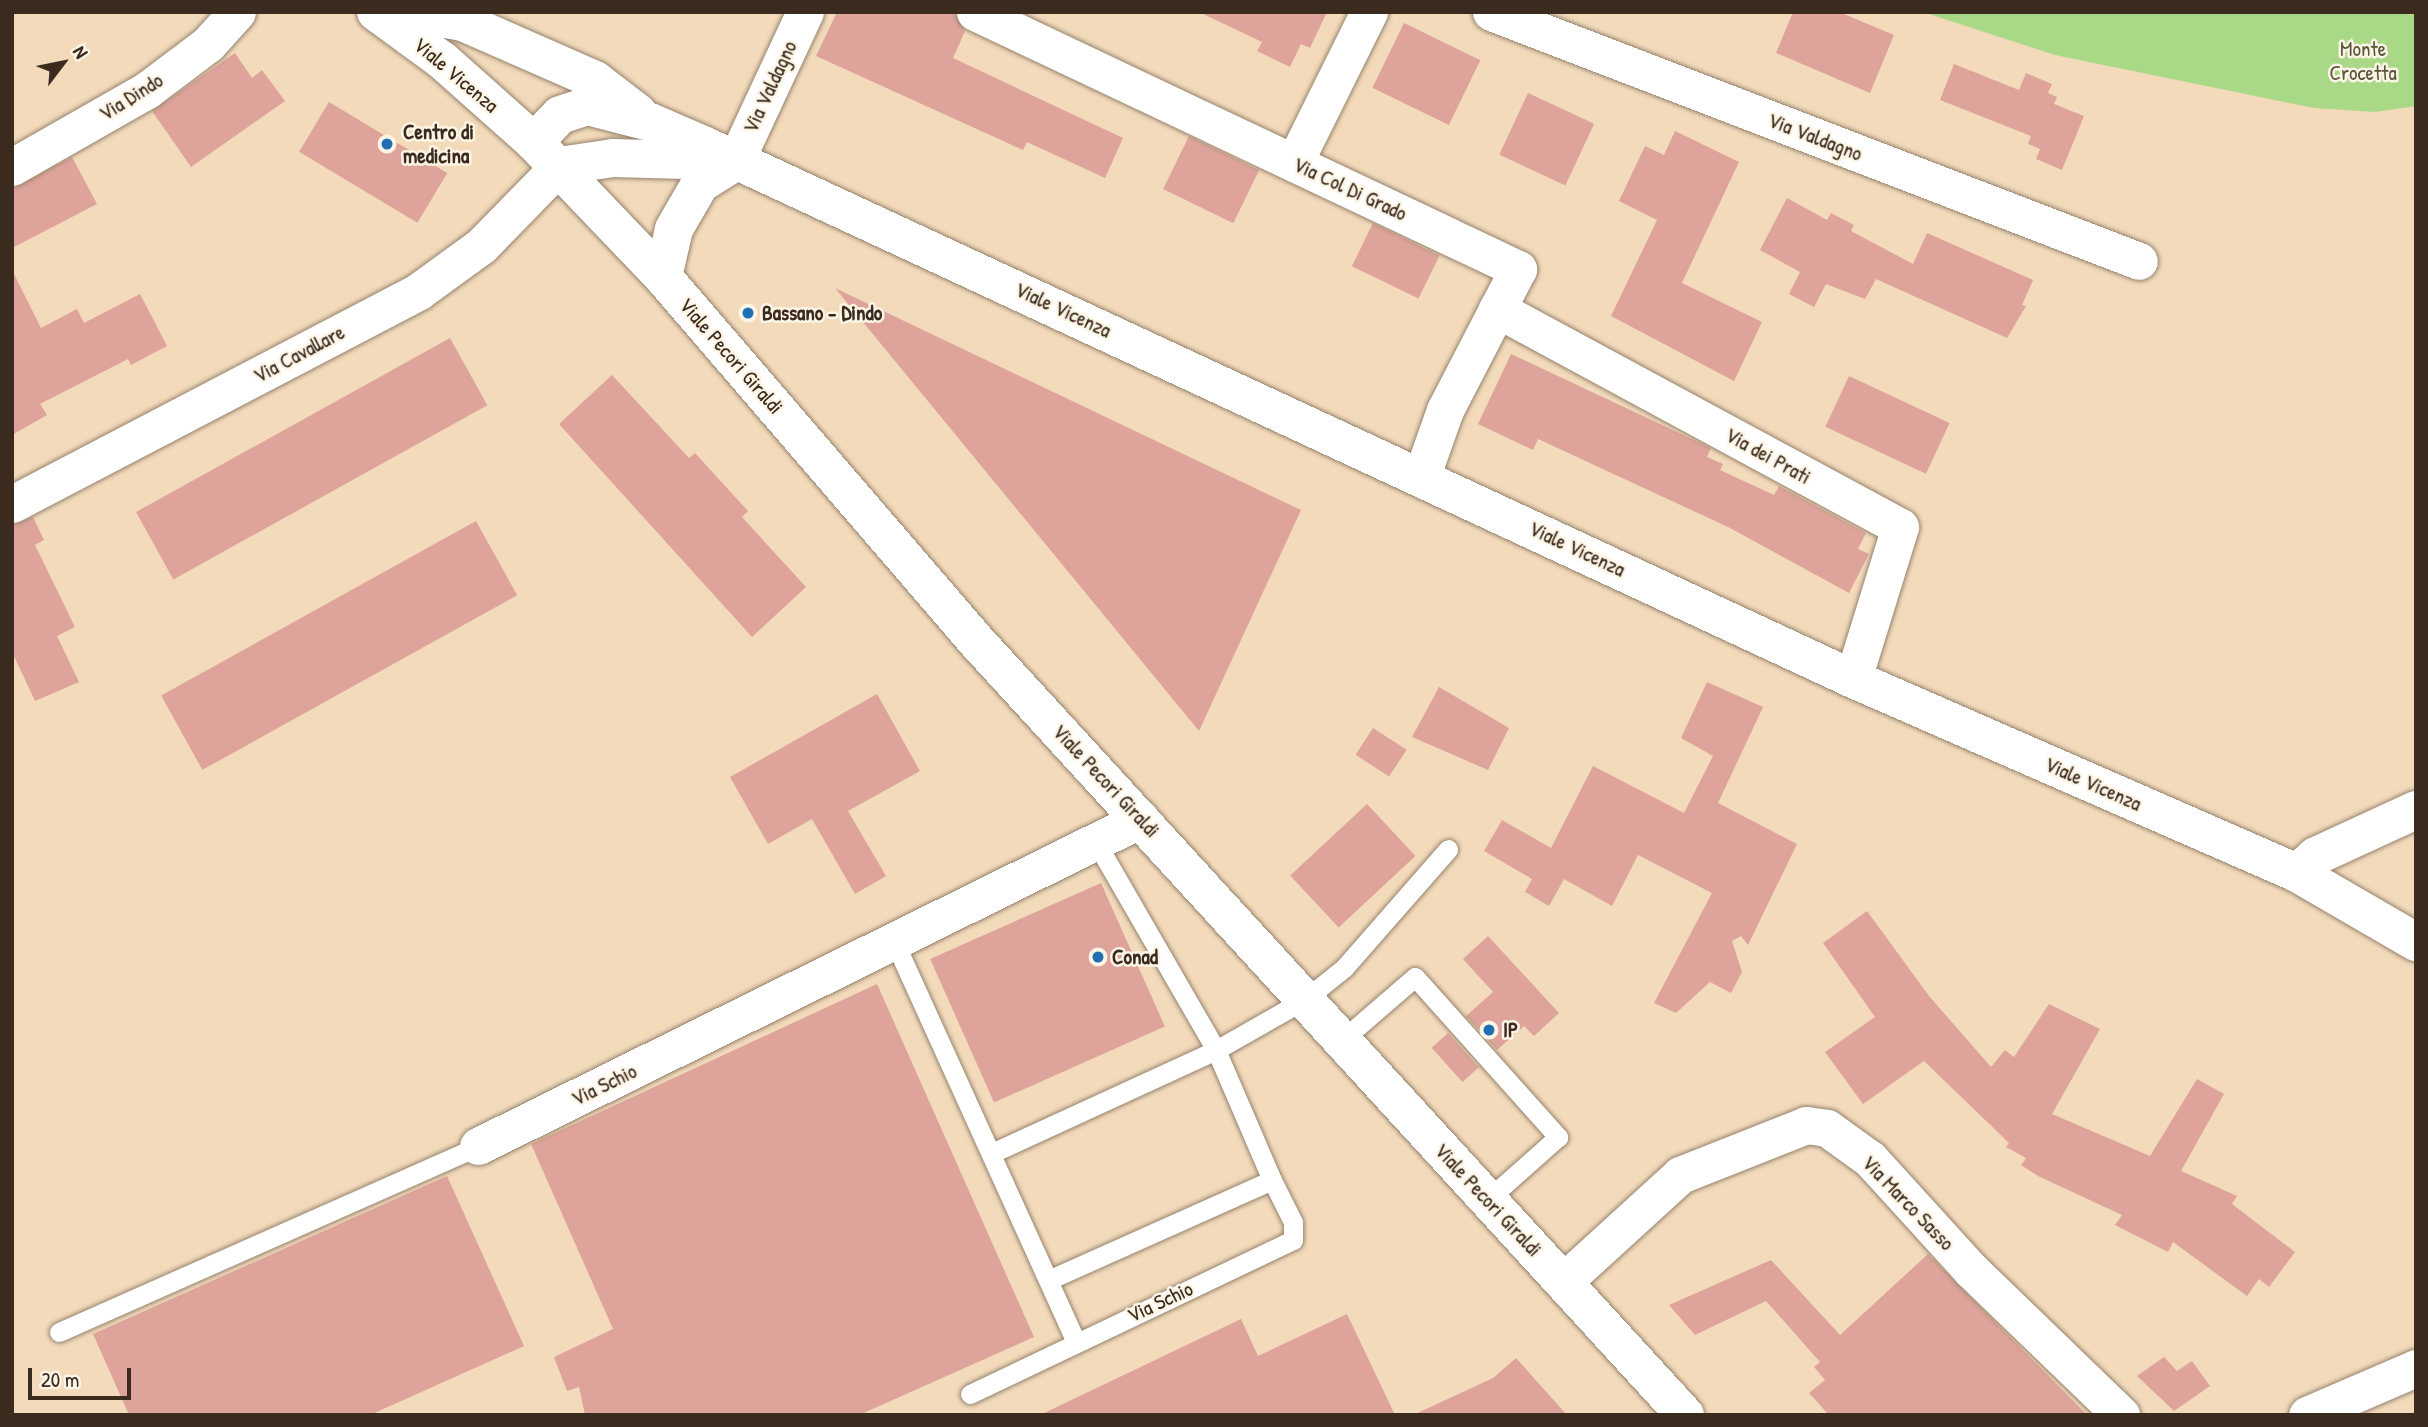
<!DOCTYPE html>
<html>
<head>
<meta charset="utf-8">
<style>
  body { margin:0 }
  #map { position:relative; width:2428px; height:1427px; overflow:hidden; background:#f2dabb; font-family:"Patrick Hand",sans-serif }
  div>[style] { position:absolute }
  .green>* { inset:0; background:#a9d886 }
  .building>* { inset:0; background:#dea49b; transform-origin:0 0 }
  .roads { filter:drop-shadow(0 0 2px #96826c) drop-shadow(0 0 2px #96826c) }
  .service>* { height:19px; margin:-9.5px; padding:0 9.5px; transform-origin:9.5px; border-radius:9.5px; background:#fff }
  .minor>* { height:37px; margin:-18.5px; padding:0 18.5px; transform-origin:18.5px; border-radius:18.5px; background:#fff }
  .tertiary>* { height:38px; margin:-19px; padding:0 19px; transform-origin:19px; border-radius:19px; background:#fff }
  .secondary>* { height:38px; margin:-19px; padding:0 19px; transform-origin:19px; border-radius:19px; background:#fff }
  .dots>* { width:19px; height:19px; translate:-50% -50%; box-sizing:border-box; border:4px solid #fcf5e5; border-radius:50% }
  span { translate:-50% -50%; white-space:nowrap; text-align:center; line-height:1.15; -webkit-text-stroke:5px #fcf5e5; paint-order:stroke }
  .park-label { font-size:21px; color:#565638 }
  .street-label { font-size:21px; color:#3b2a1e }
  .poi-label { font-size:21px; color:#3b2a1e; font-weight:700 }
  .left { translate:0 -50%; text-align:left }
  .frame { position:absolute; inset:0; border:14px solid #3b2a1e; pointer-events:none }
  .north { position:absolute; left:28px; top:28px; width:70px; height:70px; -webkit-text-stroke:5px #fcf5e5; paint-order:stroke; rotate:58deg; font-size:19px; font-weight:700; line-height:28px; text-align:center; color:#3b2a1e }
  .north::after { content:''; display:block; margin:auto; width:24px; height:32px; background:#3b2a1e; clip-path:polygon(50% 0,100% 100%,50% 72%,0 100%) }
  .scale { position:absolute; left:28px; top:1368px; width:103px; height:32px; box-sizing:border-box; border:4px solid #3b2a1e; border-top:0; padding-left:9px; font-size:21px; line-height:24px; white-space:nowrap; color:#3b2a1e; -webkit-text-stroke:5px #fcf5e5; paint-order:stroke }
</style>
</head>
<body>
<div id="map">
  <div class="green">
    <div style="clip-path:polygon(1923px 12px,2416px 12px,2416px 106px,2375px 112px,2314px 108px,2055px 55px)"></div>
  </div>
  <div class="building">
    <div style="clip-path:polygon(837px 12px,954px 12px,965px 31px,953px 58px,1123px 138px,1105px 178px,1027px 142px,1023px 150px,816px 56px)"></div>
    <div style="clip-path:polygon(1199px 12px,1327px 12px,1310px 48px,1301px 44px,1290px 67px,1257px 51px,1262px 42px)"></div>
    <div style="clip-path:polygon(1793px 12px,1839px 12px,1894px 35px,1870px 93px,1776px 53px)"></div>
    <div style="left:1404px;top:23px;width:85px;height:72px;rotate:26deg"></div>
    <div style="clip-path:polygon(235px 53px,252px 78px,262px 70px,285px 101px,191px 167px,152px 111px)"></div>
    <div style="clip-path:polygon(1954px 64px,2019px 90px,2026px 73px,2052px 84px,2048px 93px,2057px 97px,2054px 104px,2084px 116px,2062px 170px,2036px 159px,2040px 149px,2028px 144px,2031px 136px,1940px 100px)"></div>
    <div style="left:1528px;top:93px;width:73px;height:68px;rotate:25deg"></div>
    <div style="left:329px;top:102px;width:138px;height:58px;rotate:31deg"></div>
    <div style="clip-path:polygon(1675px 131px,1739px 162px,1682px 283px,1762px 322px,1734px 381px,1611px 316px,1657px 220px,1619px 201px,1645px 146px,1664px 155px)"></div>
    <div style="left:1189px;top:136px;width:78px;height:59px;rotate:26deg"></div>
    <div style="clip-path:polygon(72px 157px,97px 204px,12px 248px,12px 188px)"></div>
    <div style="clip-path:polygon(1787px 198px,1827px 220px,1831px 213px,1854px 225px,1851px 231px,1913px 264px,1927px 233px,2033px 280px,2022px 305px,2026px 306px,2007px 338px,1876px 279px,1865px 299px,1826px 284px,1814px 307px,1789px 294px,1800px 272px,1760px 250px)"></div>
    <div style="left:1373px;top:223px;width:74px;height:48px;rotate:26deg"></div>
    <div style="clip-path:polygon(12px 270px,41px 328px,77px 309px,84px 323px,140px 294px,167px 346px,131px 365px,128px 359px,40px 404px,47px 415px,12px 435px)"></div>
    <div style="clip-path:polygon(835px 288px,1301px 510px,1199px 731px)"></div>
    <div style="left:450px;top:338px;width:77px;height:359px;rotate:61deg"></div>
    <div style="clip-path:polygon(1511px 354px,1711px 448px,1707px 457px,1723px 464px,1720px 470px,1774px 495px,1779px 486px,1866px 533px,1858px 549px,1869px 554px,1849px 593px,1728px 527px,1538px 439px,1533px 450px,1478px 424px)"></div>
    <div style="clip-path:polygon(612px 375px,689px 458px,695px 453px,748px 511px,742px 517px,806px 587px,752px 637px,559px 424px)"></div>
    <div style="left:1849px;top:376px;width:111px;height:56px;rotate:25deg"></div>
    <div style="clip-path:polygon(33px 517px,44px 540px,35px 545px,75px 627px,57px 636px,79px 682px,35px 701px,12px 652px,12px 525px)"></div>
    <div style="left:476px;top:521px;width:85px;height:360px;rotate:61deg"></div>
    <div style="clip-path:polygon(1707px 682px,1763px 707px,1718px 803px,1797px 844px,1748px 945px,1741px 936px,1732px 941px,1742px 972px,1731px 993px,1710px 982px,1676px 1013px,1654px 1003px,1712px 893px,1638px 855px,1612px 906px,1564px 879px,1549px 906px,1525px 892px,1532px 879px,1484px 851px,1502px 820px,1551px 848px,1593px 766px,1684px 813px,1713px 756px,1681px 738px)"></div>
    <div style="clip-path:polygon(1439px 687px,1509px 728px,1488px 770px,1412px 737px)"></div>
    <div style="clip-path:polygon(877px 694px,920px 771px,848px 811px,886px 876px,855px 894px,812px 819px,768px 844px,730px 777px)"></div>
    <div style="left:1373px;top:728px;width:40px;height:32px;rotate:33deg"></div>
    <div style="left:1367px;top:804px;width:71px;height:105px;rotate:47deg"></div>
    <div style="left:1101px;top:883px;width:157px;height:187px;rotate:66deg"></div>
    <div style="clip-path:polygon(1867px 911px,1929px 996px,1991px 1067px,2005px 1050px,2014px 1057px,2049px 1004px,2100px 1029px,2052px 1114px,2150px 1156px,2197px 1079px,2224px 1094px,2181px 1171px,2237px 1196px,2232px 1204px,2295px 1252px,2269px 1287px,2259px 1279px,2247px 1296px,2173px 1242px,2168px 1252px,2115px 1225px,2122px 1215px,2038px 1176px,2021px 1165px,2026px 1158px,2006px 1147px,2009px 1143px,1924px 1061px,1863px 1104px,1825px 1052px,1875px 1017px,1823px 943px)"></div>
    <div style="clip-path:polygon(1488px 936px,1559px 1013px,1534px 1036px,1524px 1026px,1497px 1050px,1466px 1016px,1493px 992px,1463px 959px)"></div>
    <div style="clip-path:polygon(877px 984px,1034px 1337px,859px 1415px,585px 1415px,579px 1387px,567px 1391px,554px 1357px,613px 1329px,531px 1144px)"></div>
    <div style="left:1448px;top:1033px;width:46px;height:22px;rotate:48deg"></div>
    <div style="clip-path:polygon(447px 1176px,524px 1346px,370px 1415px,129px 1415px,93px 1334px)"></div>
    <div style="clip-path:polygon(1928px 1254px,2087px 1415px,1829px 1415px,1809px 1393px,1825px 1380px,1814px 1367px,1820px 1362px,1766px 1301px,1695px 1335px,1669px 1305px,1771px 1260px,1840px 1335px)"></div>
    <div style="clip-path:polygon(1347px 1314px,1395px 1415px,1040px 1415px,1241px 1319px,1258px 1356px)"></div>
    <div style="clip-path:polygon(2164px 1357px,2177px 1371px,2192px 1361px,2210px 1386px,2174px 1411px,2137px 1376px)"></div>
    <div style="clip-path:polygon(1516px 1358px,1567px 1415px,1413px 1415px,1493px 1378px)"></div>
  </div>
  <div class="roads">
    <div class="service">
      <div style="left:1097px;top:844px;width:238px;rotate:60deg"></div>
      <div style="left:1216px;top:1050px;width:101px;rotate:-29.6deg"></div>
      <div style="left:1304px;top:1000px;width:51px;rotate:-38.7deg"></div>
      <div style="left:1344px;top:968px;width:158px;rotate:-48.8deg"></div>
      <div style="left:895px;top:943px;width:438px;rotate:65.6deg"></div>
      <div style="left:1342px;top:1040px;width:96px;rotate:-40.8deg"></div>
      <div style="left:1415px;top:977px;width:215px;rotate:48.2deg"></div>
      <div style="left:1558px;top:1137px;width:96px;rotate:138.4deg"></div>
      <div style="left:992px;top:1153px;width:247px;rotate:-24.7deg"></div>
      <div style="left:1216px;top:1050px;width:142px;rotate:66.7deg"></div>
      <div style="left:1272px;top:1180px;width:245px;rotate:155.9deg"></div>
      <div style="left:59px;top:1332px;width:458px;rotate:-23.9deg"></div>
      <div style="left:970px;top:1394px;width:358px;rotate:-25.5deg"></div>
      <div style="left:1293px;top:1240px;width:18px;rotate:-90deg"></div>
      <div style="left:1293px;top:1222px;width:47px;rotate:-116.6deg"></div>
    </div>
    <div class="minor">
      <div style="left:975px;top:12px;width:601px;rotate:25.33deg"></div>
      <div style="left:1518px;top:269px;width:159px;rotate:117.4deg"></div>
      <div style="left:1445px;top:410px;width:69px;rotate:109.5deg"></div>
      <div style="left:1491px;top:12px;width:694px;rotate:21.02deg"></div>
      <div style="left:735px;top:162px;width:166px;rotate:-65deg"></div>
      <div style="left:1294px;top:163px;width:169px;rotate:-63.6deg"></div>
      <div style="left:12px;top:167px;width:155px;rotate:-29.7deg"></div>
      <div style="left:147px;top:90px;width:76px;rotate:-37deg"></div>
      <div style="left:208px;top:44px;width:43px;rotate:-47.8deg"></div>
      <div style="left:1497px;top:309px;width:458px;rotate:28.4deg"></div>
      <div style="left:1900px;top:527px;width:159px;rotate:107.2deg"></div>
      <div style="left:12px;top:504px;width:459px;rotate:-27.6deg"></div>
      <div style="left:419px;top:291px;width:77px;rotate:-36deg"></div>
      <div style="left:481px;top:246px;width:112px;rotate:-45.7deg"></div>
      <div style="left:478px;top:1146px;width:739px;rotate:-26.25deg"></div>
      <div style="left:1563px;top:1282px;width:159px;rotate:-42.4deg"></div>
      <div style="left:1680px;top:1175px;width:136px;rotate:-21.6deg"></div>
      <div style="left:1806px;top:1125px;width:21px;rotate:8deg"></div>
      <div style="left:1827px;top:1128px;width:53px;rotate:35.8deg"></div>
      <div style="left:1870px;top:1159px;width:150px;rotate:47.7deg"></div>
      <div style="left:1971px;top:1270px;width:209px;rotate:44deg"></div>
      <div style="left:2307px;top:1415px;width:119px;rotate:-23.3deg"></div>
    </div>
    <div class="tertiary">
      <div style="left:406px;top:12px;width:58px;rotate:10deg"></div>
      <div style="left:463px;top:22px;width:144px;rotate:23.7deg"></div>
      <div style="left:595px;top:80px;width:54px;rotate:37.5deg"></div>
      <div style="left:534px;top:142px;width:37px;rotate:-46deg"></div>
      <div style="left:560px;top:115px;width:29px;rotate:-18deg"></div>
      <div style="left:588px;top:106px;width:64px;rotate:14.5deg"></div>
      <div style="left:650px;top:122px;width:56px;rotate:23.3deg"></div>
      <div style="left:701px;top:144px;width:1270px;rotate:24.91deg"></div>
      <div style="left:1853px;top:679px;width:485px;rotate:23.6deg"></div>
      <div style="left:2297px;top:873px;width:138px;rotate:30.1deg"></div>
      <div style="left:559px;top:166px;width:55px;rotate:-8.4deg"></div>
      <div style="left:613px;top:158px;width:110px;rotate:1.6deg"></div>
      <div style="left:663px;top:277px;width:49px;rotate:-77.1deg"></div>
      <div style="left:674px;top:229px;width:52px;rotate:-60deg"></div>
      <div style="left:700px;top:184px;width:41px;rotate:-32.2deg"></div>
      <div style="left:2297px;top:873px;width:25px;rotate:-42deg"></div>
      <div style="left:2316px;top:856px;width:110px;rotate:-24.7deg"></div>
    </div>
    <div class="secondary">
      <div style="left:376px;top:12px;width:83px;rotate:36.2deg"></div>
      <div style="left:443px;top:61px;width:122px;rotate:41.7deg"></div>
      <div style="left:534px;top:142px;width:187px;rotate:46.3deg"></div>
      <div style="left:663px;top:277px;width:483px;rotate:49.3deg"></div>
      <div style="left:978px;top:643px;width:1047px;rotate:47.52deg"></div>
    </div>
  </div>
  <div class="dots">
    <div style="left:387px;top:144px;background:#1f6fb2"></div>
    <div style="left:748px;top:313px;background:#1f6fb2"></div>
    <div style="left:1098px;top:957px;background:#1f6fb2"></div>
    <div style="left:1489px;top:1030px;background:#1f6fb2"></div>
  </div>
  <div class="park-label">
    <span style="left:2363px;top:61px">Monte<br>Crocetta</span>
  </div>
  <div class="street-label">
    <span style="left:456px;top:75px;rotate:40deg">Viale Vicenza</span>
    <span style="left:770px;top:87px;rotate:-65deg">Via Valdagno</span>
    <span style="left:131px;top:97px;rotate:-32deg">Via Dindo</span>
    <span style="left:1815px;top:137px;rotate:21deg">Via Valdagno</span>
    <span style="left:1350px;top:189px;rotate:25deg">Via Col Di Grado</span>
    <span style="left:1063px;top:310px;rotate:25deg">Viale Vicenza</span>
    <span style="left:299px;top:354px;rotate:-28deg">Via Cavallare</span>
    <span style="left:731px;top:356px;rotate:49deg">Viale Pecori Giraldi</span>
    <span style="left:1768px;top:456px;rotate:29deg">Via dei Prati</span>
    <span style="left:1577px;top:549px;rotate:25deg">Viale Vicenza</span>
    <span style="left:1106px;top:781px;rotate:47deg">Viale Pecori Giraldi</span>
    <span style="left:2093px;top:784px;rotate:24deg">Viale Vicenza</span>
    <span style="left:604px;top:1085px;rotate:-26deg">Via Schio</span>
    <span style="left:1488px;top:1200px;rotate:47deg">Viale Pecori Giraldi</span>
    <span style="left:1908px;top:1203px;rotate:46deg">Via Marco Sasso</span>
    <span style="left:1160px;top:1302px;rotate:-25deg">Via Schio</span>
  </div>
  <div class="poi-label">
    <span class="left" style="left:403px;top:144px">Centro di<br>medicina</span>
    <span class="left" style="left:762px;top:313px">Bassano - Dindo</span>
    <span class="left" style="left:1112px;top:957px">Conad</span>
    <span class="left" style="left:1503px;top:1030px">IP</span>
  </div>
  <div class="frame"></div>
  <div class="north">N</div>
  <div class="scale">20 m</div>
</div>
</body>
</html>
